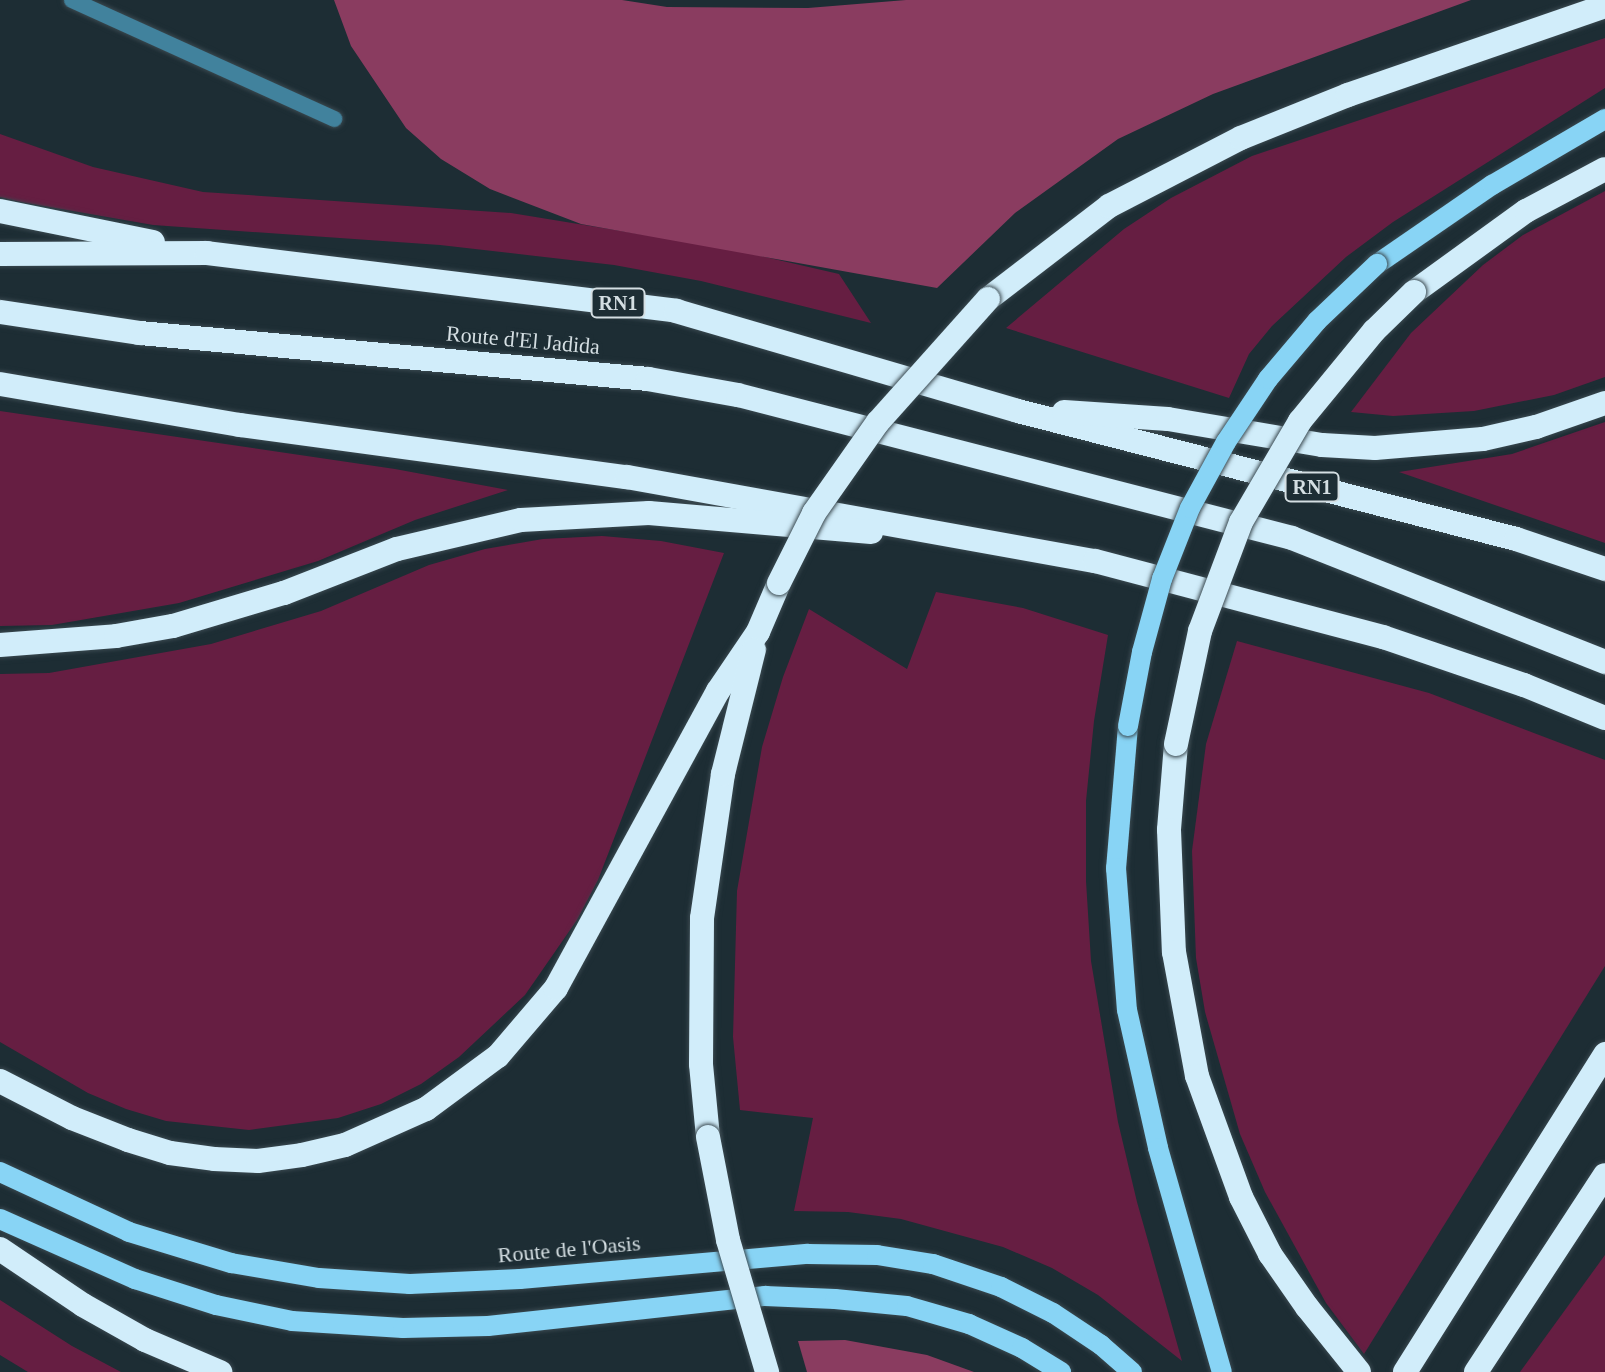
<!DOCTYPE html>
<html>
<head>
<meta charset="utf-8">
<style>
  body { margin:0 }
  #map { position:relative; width:1605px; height:1372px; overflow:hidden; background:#1d2d34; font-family:"Times New Roman",serif }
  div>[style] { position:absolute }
  .green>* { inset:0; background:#661e42 }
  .forest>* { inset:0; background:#8a3c60 }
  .roads { filter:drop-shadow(0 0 2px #3a4950) drop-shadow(0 0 2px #3a4950) }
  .street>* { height:16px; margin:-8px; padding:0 8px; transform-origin:8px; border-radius:8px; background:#41829d }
  .primary>* { height:20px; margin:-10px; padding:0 10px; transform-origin:10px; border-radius:10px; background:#88d4f5 }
  .highway>* { height:24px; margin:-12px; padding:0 12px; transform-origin:12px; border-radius:12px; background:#d1edfa }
  .bridges { filter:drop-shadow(0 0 2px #3a4950) drop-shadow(0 0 2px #3a4950) }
  .primary-bridge>* { height:20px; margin:-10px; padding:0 10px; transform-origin:10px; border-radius:10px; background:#88d4f5 }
  .highway-bridge>* { height:24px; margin:-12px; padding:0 12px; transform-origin:12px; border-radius:12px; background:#d1edfa }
  span { translate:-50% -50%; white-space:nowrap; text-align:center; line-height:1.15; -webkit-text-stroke:8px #1d2d34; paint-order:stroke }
  .shield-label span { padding:2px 6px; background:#1d2d34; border:2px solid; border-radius:6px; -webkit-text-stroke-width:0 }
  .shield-label { font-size:20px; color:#d4dee2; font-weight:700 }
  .street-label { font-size:22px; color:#d4dee2 }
</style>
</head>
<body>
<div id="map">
  <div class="green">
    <div style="clip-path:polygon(1605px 38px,1605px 88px,1393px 222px,1346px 257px,1272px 326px,1249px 354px,1229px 398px,1006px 328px,1124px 229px,1171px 198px,1252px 156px)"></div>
    <div style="clip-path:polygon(0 134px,93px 167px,203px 192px,511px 213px,731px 249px,839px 274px,871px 323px,701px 281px,614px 265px,440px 245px,153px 225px,21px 202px,0 197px)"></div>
    <div style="clip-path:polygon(1605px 191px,1605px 377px,1554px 395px,1474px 411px,1393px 416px,1351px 412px,1411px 333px,1483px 265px,1523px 235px)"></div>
    <div style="clip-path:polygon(0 411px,395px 469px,508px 490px,415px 520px,318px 561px,179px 603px,52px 625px,0 626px)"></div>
    <div style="clip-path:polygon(1605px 422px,1605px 543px,1399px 472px,1512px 454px)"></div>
    <div style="clip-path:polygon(602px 536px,661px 541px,724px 553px,598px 880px,577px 920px,525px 995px,459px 1057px,421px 1084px,381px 1104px,338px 1118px,249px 1130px,166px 1121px,126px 1109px,88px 1093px,0 1042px,0 674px,49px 673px,211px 644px,321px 611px,429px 565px,485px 549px,543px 539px)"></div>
    <div style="clip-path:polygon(936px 592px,1023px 608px,1108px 635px,1094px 721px,1086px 801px,1086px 881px,1091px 961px,1118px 1122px,1137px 1202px,1182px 1361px,1098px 1295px,1052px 1268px,1003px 1247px,901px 1219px,848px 1212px,794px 1211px,813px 1118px,740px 1110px,733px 1037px,737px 891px,762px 747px,783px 677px,809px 609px,907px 669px)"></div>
    <div style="clip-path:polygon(1237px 641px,1429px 693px,1605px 760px,1605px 966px,1364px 1354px,1326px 1303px,1265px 1192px,1240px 1134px,1205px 1012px,1196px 958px,1192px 851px,1206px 744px)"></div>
    <div style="clip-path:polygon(1605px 1255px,1605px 1372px,1520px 1372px)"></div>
    <div style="clip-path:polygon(0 1300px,72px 1346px,121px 1372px,28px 1372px,0 1355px)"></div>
  </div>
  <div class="forest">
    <div style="clip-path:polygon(334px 0,622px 0,667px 7px,808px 8px,906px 0,1471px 0,1213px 94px,1118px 139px,1015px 213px,937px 288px,581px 224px,490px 189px,441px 159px,406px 128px,351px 46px)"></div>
    <div style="clip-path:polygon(845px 1340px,927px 1355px,974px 1372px,807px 1372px,798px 1341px)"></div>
  </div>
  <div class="roads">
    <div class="street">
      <div style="left:72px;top:0;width:288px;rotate:24.4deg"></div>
    </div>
    <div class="primary">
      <div style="left:1377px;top:264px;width:140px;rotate:-34.5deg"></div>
      <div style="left:1492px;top:185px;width:131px;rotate:-30.3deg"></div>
      <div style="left:1128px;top:726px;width:143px;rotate:94.8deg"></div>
      <div style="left:1116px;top:868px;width:142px;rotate:85.6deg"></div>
      <div style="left:1127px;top:1010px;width:141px;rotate:77.3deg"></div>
      <div style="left:1158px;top:1148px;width:233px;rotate:74.1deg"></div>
      <div style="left:0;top:1172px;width:142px;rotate:24.9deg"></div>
      <div style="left:129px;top:1232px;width:107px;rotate:16.9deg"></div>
      <div style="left:231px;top:1263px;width:89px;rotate:9.7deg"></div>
      <div style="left:319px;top:1278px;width:91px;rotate:3.8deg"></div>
      <div style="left:410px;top:1284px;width:110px;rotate:-2.6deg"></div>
      <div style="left:520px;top:1279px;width:289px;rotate:-5deg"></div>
      <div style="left:808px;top:1254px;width:69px;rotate:0.8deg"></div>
      <div style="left:877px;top:1255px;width:57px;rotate:9.1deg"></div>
      <div style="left:933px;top:1264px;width:72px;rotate:18.7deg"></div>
      <div style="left:1001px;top:1287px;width:58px;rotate:26.6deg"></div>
      <div style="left:1053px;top:1313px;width:58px;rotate:33.7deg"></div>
      <div style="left:1101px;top:1345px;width:41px;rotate:41.1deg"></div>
      <div style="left:0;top:1219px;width:148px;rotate:24deg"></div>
      <div style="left:135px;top:1279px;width:85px;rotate:17.8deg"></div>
      <div style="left:216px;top:1305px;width:78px;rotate:11.9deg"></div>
      <div style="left:292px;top:1321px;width:111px;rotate:3.6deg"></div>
      <div style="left:403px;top:1328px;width:85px;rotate:-1.3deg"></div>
      <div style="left:488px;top:1326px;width:279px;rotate:-6.2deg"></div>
      <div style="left:765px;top:1296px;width:70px;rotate:2.5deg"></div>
      <div style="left:835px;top:1299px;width:72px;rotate:5.6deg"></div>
      <div style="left:907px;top:1306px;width:65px;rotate:16.2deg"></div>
      <div style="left:969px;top:1324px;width:58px;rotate:24.4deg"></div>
      <div style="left:1022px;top:1348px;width:46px;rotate:31.6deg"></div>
    </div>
    <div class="highway">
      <div style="left:0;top:211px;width:156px;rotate:11.5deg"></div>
      <div style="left:0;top:254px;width:207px;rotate:-0.3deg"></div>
      <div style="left:207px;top:253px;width:473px;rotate:7deg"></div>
      <div style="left:676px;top:311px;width:356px;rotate:16.3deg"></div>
      <div style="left:1018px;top:411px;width:514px;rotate:14.41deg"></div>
      <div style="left:1516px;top:539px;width:94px;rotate:18.6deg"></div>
      <div style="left:1414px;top:292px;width:138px;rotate:-35.9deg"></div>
      <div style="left:1526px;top:211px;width:89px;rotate:-28deg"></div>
      <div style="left:988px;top:299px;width:153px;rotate:-37.5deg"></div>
      <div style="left:1109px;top:206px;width:148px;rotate:-27.3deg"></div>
      <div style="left:1241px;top:138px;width:115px;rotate:-21.9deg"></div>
      <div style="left:1348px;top:95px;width:272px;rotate:-19.1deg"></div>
      <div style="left:0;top:312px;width:142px;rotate:8.5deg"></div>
      <div style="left:140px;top:333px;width:510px;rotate:5.17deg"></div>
      <div style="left:648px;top:379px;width:91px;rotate:10.1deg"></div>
      <div style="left:738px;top:395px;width:572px;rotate:14.47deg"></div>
      <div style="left:1292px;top:538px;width:337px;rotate:21.6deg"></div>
      <div style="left:0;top:384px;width:243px;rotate:9.7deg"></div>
      <div style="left:240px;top:425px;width:390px;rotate:7.7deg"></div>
      <div style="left:627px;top:477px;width:475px;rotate:10.2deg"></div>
      <div style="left:1095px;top:561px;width:298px;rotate:14.8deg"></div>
      <div style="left:1383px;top:637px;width:149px;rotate:18.8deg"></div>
      <div style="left:1524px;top:685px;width:87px;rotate:22.2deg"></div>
      <div style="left:1064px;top:412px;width:104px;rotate:3.9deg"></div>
      <div style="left:1168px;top:419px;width:156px;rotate:9.6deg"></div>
      <div style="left:1322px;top:445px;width:53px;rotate:3.2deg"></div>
      <div style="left:1375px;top:448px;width:108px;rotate:-4.8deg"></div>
      <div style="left:1483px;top:439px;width:54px;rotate:-12.8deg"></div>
      <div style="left:1536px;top:427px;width:73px;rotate:-19.2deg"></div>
      <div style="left:0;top:645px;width:116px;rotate:-4.4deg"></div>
      <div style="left:116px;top:636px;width:58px;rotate:-10deg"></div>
      <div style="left:173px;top:626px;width:116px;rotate:-16.6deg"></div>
      <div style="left:284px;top:593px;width:121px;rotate:-21.3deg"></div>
      <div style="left:397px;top:549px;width:127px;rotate:-13.2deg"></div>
      <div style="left:521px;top:520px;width:128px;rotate:-3.1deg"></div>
      <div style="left:649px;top:513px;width:223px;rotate:4.9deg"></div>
      <div style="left:1176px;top:744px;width:86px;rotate:94.7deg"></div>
      <div style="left:1169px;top:830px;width:122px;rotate:87.7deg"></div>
      <div style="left:1174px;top:952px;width:126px;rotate:79.5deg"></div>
      <div style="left:1197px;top:1076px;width:129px;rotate:70deg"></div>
      <div style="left:1241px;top:1197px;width:64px;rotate:63deg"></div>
      <div style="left:1270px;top:1254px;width:65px;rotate:55.1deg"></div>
      <div style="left:1307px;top:1307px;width:83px;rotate:51.3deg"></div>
      <div style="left:0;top:1081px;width:81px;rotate:27.2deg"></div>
      <div style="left:72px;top:1118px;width:60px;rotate:21.4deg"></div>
      <div style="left:128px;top:1140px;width:44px;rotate:17.2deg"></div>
      <div style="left:170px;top:1153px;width:44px;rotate:7.8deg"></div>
      <div style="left:214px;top:1159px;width:44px;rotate:2.6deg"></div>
      <div style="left:258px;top:1161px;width:44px;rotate:-7.8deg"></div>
      <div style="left:302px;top:1155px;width:44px;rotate:-13.1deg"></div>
      <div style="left:345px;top:1145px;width:89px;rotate:-24deg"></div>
      <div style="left:426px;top:1109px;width:89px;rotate:-36.4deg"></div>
      <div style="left:498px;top:1056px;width:89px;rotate:-49.5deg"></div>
      <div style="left:556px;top:988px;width:338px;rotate:-61.4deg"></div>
      <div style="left:718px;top:691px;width:71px;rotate:-55.9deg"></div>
      <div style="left:758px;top:632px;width:53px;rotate:-66.8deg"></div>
      <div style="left:708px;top:1137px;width:73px;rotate:-95.5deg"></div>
      <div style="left:701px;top:1064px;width:146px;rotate:-89.6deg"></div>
      <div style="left:702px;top:918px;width:146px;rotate:-81.7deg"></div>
      <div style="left:723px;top:774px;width:128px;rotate:-76deg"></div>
      <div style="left:0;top:1249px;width:100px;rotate:34deg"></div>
      <div style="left:83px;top:1305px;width:71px;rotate:29.4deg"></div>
      <div style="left:145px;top:1340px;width:82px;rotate:23.1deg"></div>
      <div style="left:1405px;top:1372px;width:376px;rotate:-57.8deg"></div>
      <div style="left:1476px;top:1372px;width:235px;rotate:-56.8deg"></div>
    </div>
  </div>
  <div class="bridges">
    <div class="primary-bridge">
      <div style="left:1128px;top:726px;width:75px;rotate:-79.3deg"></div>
      <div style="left:1142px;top:652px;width:76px;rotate:-74.7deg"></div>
      <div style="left:1162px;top:579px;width:76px;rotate:-68.5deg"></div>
      <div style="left:1190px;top:508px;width:75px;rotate:-61.4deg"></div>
      <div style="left:1226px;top:442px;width:76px;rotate:-56.3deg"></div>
      <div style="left:1268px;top:379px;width:76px;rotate:-49.8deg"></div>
      <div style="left:1317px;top:321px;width:83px;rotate:-43.5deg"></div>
    </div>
    <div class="highway-bridge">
      <div style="left:779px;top:583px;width:78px;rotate:-63.4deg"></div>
      <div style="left:814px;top:513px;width:111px;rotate:-54.9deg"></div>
      <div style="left:878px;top:422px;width:165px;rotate:-48.2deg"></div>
      <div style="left:1176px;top:744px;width:116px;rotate:-78deg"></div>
      <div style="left:1200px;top:631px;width:116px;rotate:-69.4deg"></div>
      <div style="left:1241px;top:522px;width:117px;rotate:-59.7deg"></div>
      <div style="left:1300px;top:421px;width:117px;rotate:-50.6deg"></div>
      <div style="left:1374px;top:331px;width:56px;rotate:-44.3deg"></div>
      <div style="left:708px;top:1137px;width:105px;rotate:79deg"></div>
      <div style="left:728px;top:1240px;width:138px;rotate:73.5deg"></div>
    </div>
  </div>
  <div class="shield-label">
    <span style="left:618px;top:303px">RN1</span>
    <span style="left:1312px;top:487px">RN1</span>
  </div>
  <div class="street-label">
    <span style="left:523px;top:340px;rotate:5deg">Route d'El Jadida</span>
    <span style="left:569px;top:1249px;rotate:-5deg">Route de l'Oasis</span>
  </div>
</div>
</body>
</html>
